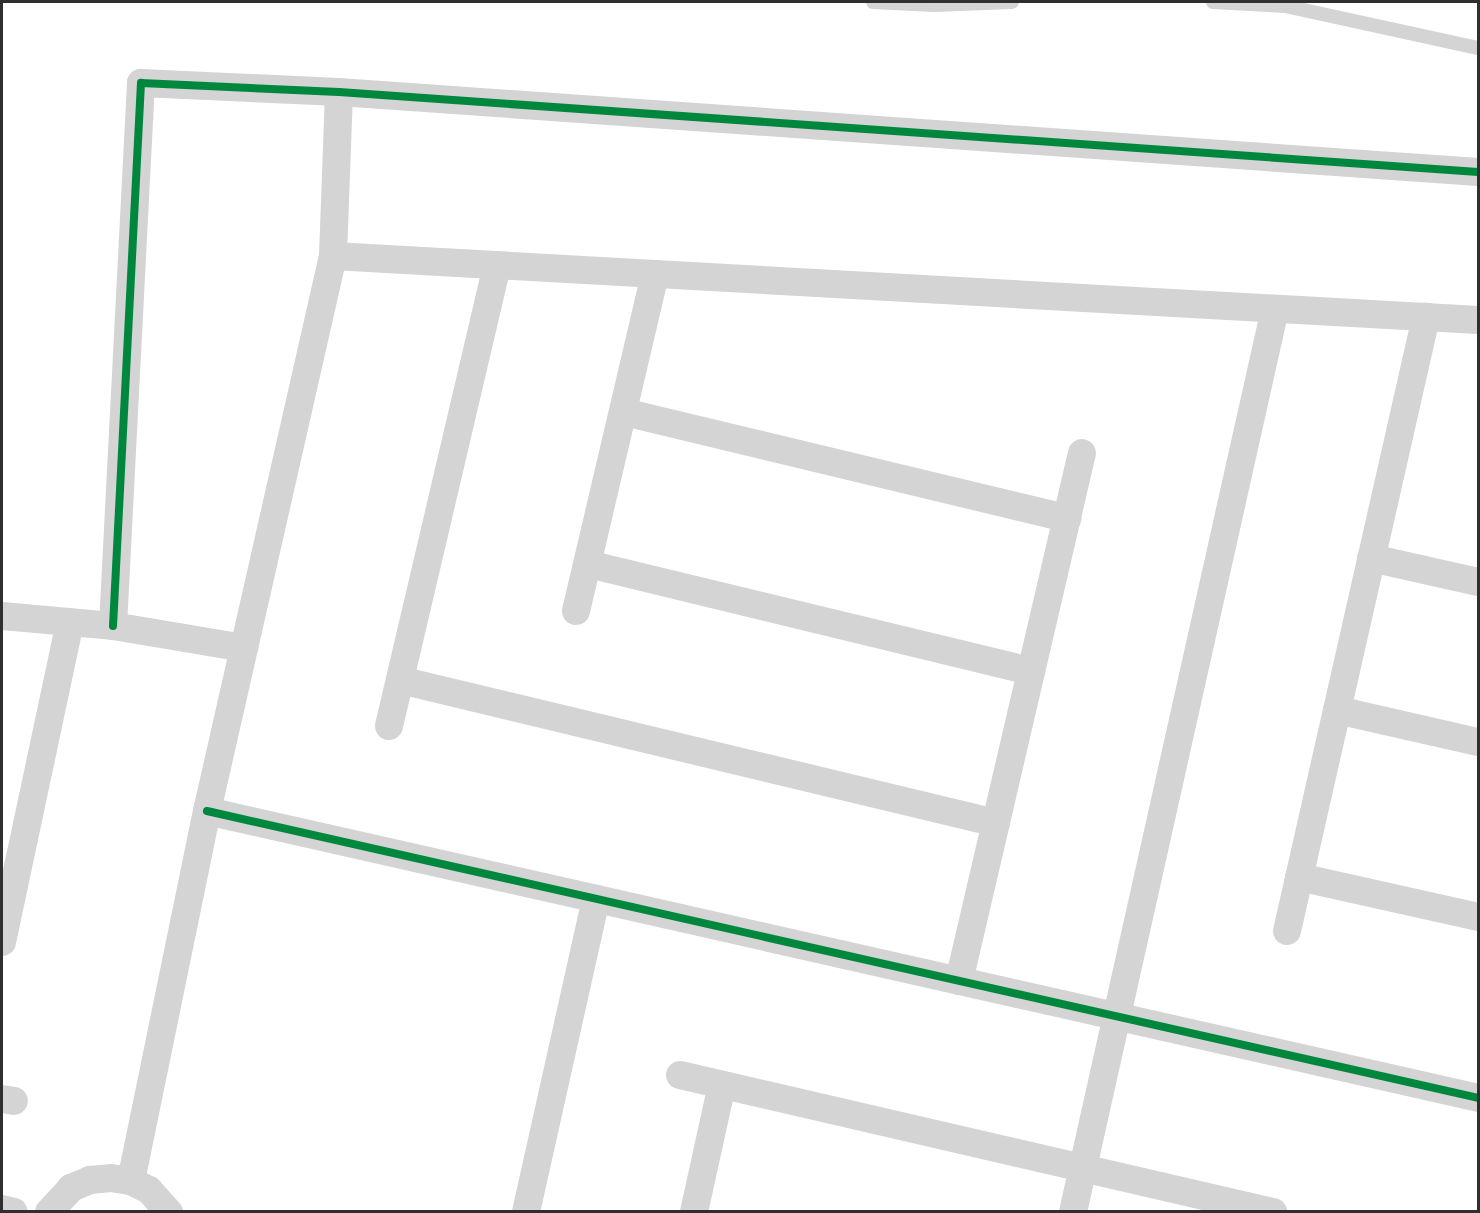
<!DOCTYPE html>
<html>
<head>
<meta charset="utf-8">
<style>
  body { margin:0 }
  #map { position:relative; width:1480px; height:1213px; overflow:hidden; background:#fff; font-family:Overpass,sans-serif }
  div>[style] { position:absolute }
  .service>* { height:14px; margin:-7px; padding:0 7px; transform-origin:7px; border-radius:7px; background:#d4d4d4 }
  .minor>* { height:28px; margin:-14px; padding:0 14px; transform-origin:14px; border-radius:14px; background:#d4d4d4 }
  .cycleway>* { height:8px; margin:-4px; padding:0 4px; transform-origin:4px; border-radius:4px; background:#00873e }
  span { translate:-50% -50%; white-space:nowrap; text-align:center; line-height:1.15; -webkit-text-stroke:6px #fff; paint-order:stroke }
  .frame { position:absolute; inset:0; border:3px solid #2f2f2f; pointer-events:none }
</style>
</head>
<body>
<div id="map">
  <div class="service">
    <div style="left:873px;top:2px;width:61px;rotate:2.8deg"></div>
    <div style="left:934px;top:5px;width:78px;rotate:-2.2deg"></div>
    <div style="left:1213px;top:2px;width:72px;rotate:3.2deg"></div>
    <div style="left:1285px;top:6px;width:198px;rotate:12.3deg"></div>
  </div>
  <div class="minor">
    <div style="left:333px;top:256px;width:1147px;rotate:3.2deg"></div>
    <div style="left:624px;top:412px;width:456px;rotate:13.5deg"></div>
    <div style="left:1371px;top:558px;width:110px;rotate:12.6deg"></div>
    <div style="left:588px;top:564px;width:456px;rotate:13.6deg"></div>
    <div style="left:576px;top:611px;width:346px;rotate:-76.8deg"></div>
    <div style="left:2px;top:616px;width:111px;rotate:5.1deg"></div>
    <div style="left:113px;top:626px;width:133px;rotate:9.5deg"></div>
    <div style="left:113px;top:626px;width:544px;rotate:-87.05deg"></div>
    <div style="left:141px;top:83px;width:198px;rotate:2.6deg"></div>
    <div style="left:339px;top:92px;width:1142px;rotate:4.02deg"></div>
    <div style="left:400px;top:680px;width:613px;rotate:13.49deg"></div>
    <div style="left:1337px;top:710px;width:145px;rotate:12.8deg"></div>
    <div style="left:389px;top:726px;width:473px;rotate:-76.8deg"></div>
    <div style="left:207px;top:811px;width:1303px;rotate:12.72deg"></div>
    <div style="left:1299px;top:877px;width:183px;rotate:12.6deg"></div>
    <div style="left:1287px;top:931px;width:630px;rotate:-77.24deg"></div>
    <div style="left:2px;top:942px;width:326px;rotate:-78deg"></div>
    <div style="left:959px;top:981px;width:542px;rotate:-76.89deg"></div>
    <div style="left:680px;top:1075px;width:609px;rotate:13.01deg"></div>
    <div style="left:2px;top:1099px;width:12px;rotate:9deg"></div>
    <div style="left:131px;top:1181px;width:378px;rotate:-78.4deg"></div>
    <div style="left:207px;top:811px;width:569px;rotate:-77.21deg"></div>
    <div style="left:333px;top:256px;width:164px;rotate:-87.9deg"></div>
    <div style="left:2px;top:1209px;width:12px;rotate:14deg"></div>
    <div style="left:49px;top:1212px;width:33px;rotate:-47deg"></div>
    <div style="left:71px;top:1188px;width:21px;rotate:-23deg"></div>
    <div style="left:90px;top:1180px;width:21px;rotate:-5deg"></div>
    <div style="left:111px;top:1178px;width:20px;rotate:9deg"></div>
    <div style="left:131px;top:1181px;width:20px;rotate:27deg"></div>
    <div style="left:149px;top:1190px;width:30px;rotate:48deg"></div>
    <div style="left:526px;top:1212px;width:321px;rotate:-77.4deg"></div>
    <div style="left:694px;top:1212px;width:130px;rotate:-77.6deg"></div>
    <div style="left:1073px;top:1212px;width:925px;rotate:-77.39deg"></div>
  </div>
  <div class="cycleway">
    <div style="left:113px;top:626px;width:544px;rotate:-87.05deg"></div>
    <div style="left:141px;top:83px;width:198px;rotate:2.6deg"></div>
    <div style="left:339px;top:92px;width:1142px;rotate:4.02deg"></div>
    <div style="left:207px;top:811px;width:1303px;rotate:12.72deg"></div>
  </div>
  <div class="frame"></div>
</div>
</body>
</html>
